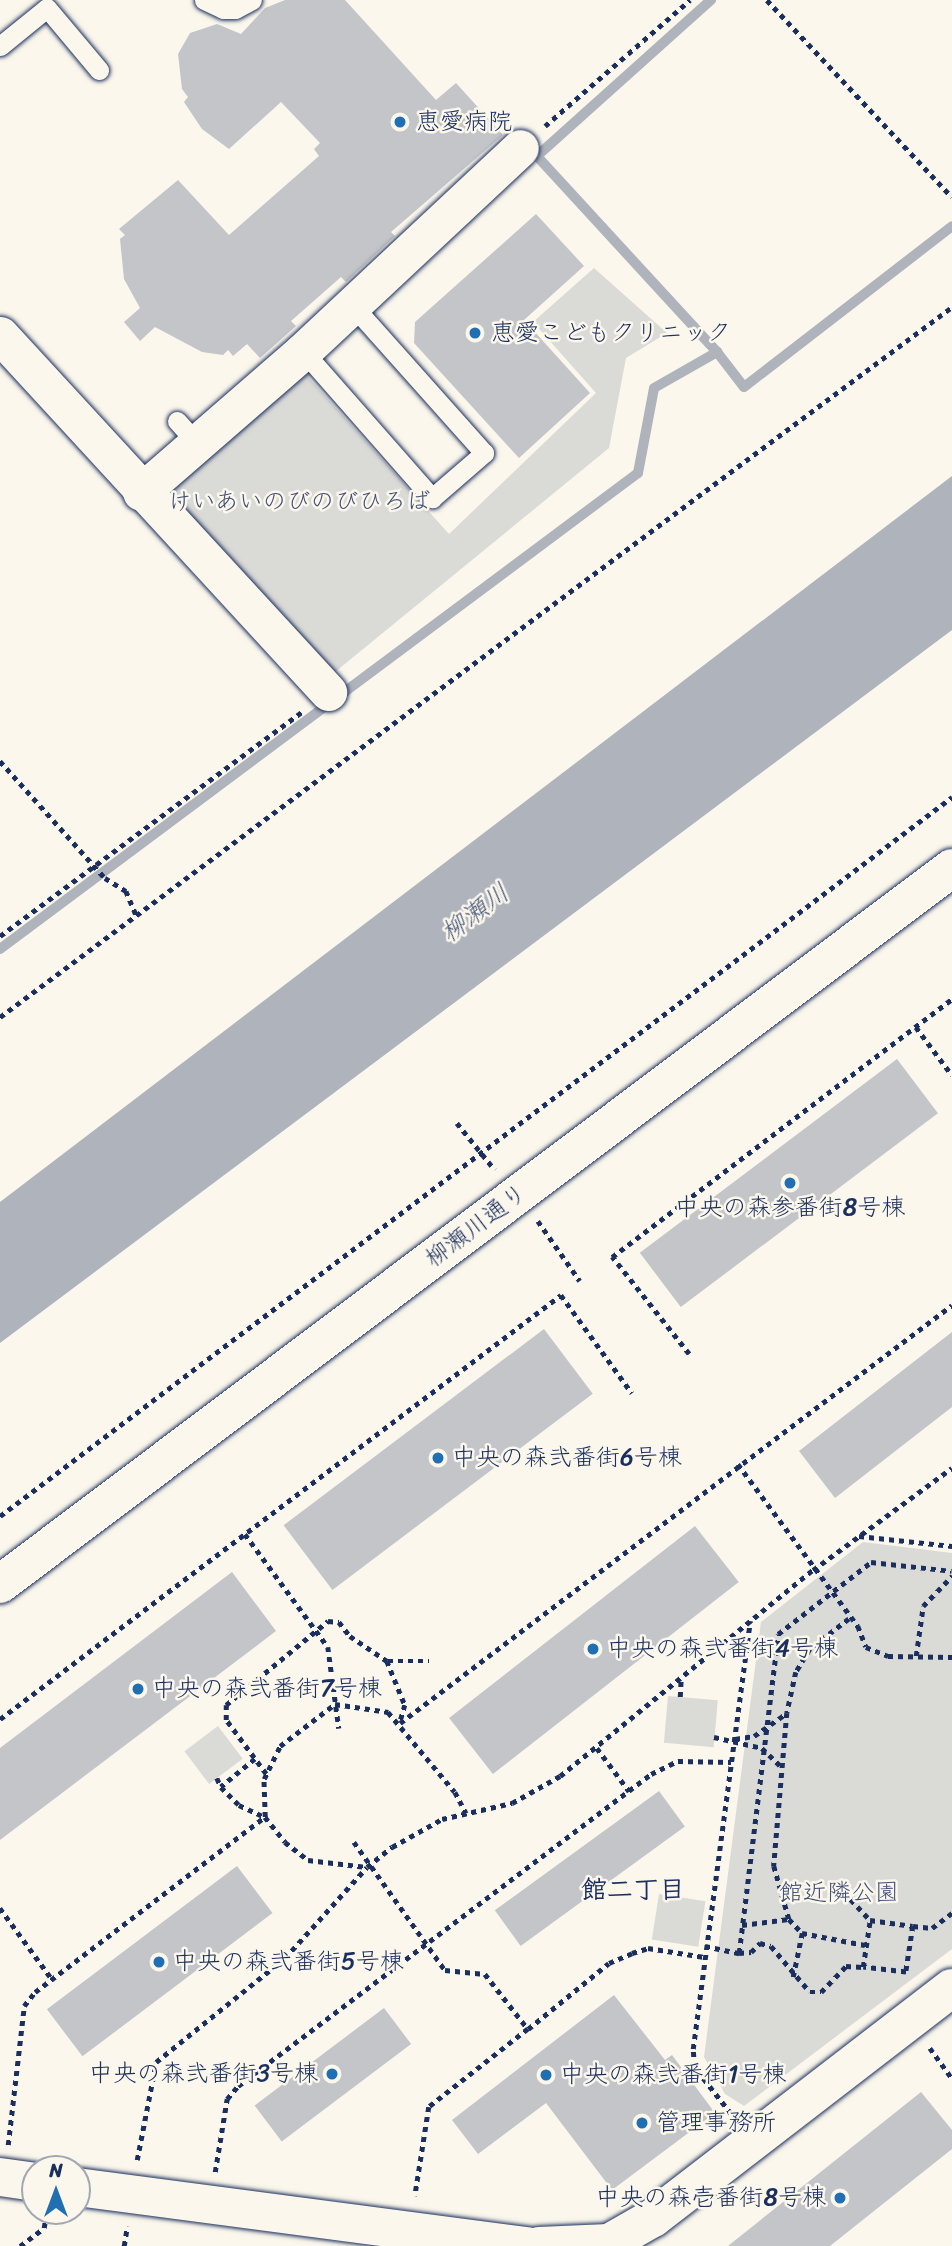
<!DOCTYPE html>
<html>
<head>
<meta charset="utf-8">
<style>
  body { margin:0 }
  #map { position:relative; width:952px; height:2246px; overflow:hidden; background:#fbf7ec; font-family:Sriracha,"Klee One",sans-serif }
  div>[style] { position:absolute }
  .green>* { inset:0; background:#dadad7; transform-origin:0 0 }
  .water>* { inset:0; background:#afb3bb }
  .stream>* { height:10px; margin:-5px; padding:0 5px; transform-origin:5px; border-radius:5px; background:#afb3bb }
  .building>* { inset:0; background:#c3c5c9; transform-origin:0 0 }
  .path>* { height:4.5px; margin-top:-2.25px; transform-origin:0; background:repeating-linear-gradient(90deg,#1b2f5e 0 5px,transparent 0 10px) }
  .roads { filter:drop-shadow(0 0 2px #1b2f5e) drop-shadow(0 0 2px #1b2f5e) }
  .lane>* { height:19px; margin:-9.5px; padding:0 9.5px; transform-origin:9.5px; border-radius:9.5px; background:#fbf7ec }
  .street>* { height:37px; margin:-18.5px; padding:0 18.5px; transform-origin:18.5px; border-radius:18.5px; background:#fbf7ec }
  .secondary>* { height:38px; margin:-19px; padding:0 19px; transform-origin:19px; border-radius:19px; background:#fbf7ec }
  .dots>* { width:19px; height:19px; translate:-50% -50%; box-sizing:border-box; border:4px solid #fbf7ec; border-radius:50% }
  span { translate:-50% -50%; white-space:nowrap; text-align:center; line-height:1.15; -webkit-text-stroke:5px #fbf7ec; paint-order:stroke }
  .poi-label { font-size:24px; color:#1b2f5e }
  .left { translate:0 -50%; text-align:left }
  .right { translate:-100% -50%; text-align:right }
  .park-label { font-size:24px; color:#415176 }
  .street-label { font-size:24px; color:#1b2f5e }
  .water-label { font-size:26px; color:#47577a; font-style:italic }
  .neighbourhood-label { font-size:26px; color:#1b2f5e; font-weight:700 }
  .north { position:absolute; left:21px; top:2155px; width:70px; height:70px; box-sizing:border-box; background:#fbf7ec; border:2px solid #a1a7b3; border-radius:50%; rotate:0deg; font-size:19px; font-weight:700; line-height:28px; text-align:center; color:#1b2f5e }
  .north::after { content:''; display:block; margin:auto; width:24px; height:32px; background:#1f6fb2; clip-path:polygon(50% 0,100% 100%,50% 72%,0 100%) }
</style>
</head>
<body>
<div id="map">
  <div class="green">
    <div style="clip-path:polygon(594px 268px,667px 333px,626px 358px,609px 448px,335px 672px,162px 489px,300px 368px,449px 534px,596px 393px,533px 322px)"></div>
    <div style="clip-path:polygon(863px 1542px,952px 1553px,952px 1949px,744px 2106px,725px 2094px,704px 2057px,761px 1622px)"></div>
    <div style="left:668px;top:1696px;width:50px;height:47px;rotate:5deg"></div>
    <div style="left:218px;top:1726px;width:41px;height:42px;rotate:53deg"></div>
    <div style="left:659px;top:1894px;width:47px;height:46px;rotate:9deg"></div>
  </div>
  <div class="water">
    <div style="clip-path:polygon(952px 476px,952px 630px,0 1343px,0 1202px)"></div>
  </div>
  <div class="stream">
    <div style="left:717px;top:352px;width:44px;rotate:52.4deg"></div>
    <div style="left:744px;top:387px;width:263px;rotate:-37.7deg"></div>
    <div style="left:0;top:949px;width:796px;rotate:-36.73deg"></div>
    <div style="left:638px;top:473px;width:86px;rotate:-79.3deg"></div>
    <div style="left:654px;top:388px;width:73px;rotate:-29.7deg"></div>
    <div style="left:717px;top:352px;width:266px;rotate:-132.6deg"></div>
    <div style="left:537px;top:156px;width:234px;rotate:-41.9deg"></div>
  </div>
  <div class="building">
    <div style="clip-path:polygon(285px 0,345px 0,436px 100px,456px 83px,503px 135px,391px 232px,395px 236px,346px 282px,341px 277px,291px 321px,296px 326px,260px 358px,247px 344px,233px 356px,228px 350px,223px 355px,202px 352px,155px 327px,140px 341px,124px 322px,140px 308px,124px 279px,120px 239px,125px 235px,119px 229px,178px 180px,229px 235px,319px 156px,314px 149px,320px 143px,281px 102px,229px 149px,202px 129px,184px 102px,188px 97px,182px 89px,178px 54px,190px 33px,217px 24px,241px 34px,265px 8px)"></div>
    <div style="clip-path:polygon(536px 214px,584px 266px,524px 320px,590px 393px,519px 458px,414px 343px,415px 322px)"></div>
    <div style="left:897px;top:1059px;width:68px;height:322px;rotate:53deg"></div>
    <div style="left:544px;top:1329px;width:81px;height:326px;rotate:53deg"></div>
    <div style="clip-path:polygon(952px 1332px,952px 1407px,835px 1498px,799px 1451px)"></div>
    <div style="left:695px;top:1526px;width:71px;height:312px;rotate:52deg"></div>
    <div style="clip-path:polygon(232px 1572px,276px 1631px,0 1840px,0 1748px)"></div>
    <div style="left:659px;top:1791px;width:44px;height:203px;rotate:54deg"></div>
    <div style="left:237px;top:1866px;width:59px;height:238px;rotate:53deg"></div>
    <div style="clip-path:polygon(614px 1995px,665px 2060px,672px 2055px,715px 2113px,612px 2190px,546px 2103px,478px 2154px,452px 2120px)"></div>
    <div style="left:384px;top:2008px;width:45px;height:162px;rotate:53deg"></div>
    <div style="clip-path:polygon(921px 2092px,952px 2130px,952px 2149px,830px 2246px,728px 2246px)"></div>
  </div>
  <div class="path">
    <div style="left:767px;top:0;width:270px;rotate:46.8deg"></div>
    <div style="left:545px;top:126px;width:192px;rotate:-41deg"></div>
    <div style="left:0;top:761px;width:157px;rotate:48.1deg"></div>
    <div style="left:105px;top:878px;width:25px;rotate:32deg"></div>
    <div style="left:126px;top:891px;width:26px;rotate:67deg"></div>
    <div style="left:0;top:936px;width:377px;rotate:-36.6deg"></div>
    <div style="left:0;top:1017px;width:1188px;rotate:-36.72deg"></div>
    <div style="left:916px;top:1027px;width:60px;rotate:53.1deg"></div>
    <div style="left:457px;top:1123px;width:60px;rotate:51deg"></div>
    <div style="left:538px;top:1221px;width:73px;rotate:55deg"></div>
    <div style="left:689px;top:1354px;width:124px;rotate:-128.4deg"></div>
    <div style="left:612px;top:1257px;width:427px;rotate:-37.2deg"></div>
    <div style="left:738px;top:1464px;width:202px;rotate:53.5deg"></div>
    <div style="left:858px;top:1626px;width:22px;rotate:69deg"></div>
    <div style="left:866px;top:1647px;width:24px;rotate:22deg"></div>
    <div style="left:888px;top:1656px;width:64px;rotate:0.9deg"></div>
    <div style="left:0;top:1516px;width:1193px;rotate:-37.06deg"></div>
    <div style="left:245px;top:1534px;width:140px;rotate:53.7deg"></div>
    <div style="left:328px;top:1647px;width:82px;rotate:82.3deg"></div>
    <div style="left:859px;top:1536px;width:94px;rotate:6.1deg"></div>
    <div style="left:849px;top:1619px;width:49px;rotate:142.4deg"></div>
    <div style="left:810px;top:1649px;width:27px;rotate:121deg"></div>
    <div style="left:796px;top:1672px;width:42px;rotate:102.4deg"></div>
    <div style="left:787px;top:1713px;width:154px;rotate:94.9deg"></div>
    <div style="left:774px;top:1866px;width:55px;rotate:74.2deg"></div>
    <div style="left:789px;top:1919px;width:19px;rotate:47deg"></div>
    <div style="left:802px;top:1933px;width:64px;rotate:10.8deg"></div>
    <div style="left:916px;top:1656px;width:50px;rotate:-82deg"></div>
    <div style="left:923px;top:1606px;width:42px;rotate:-46deg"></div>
    <div style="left:388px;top:1661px;width:41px"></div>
    <div style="left:680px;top:1697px;width:17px;rotate:-87deg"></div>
    <div style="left:0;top:1719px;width:703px;rotate:-37.08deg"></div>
    <div style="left:561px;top:1295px;width:121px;rotate:54.1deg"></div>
    <div style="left:400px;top:1723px;width:692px;rotate:-37.13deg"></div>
    <div style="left:714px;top:1737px;width:49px;rotate:12.9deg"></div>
    <div style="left:762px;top:1748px;width:28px;rotate:44deg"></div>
    <div style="left:735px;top:1739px;width:19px;rotate:-9deg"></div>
    <div style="left:754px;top:1736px;width:40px;rotate:-34.9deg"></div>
    <div style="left:597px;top:1748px;width:54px;rotate:53.3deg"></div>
    <div style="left:255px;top:1759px;width:44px;rotate:140.5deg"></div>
    <div style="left:221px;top:1787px;width:25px;rotate:45deg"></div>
    <div style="left:239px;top:1805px;width:29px;rotate:25deg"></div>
    <div style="left:265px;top:1817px;width:32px;rotate:51deg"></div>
    <div style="left:285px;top:1842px;width:29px;rotate:38deg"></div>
    <div style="left:308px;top:1860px;width:59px;rotate:6.8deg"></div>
    <div style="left:266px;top:1774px;width:67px;rotate:-126.5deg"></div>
    <div style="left:226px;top:1720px;width:15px;rotate:-90deg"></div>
    <div style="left:226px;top:1705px;width:132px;rotate:-39.5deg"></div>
    <div style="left:328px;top:1621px;width:11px;rotate:5deg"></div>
    <div style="left:339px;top:1622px;width:18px;rotate:52deg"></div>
    <div style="left:350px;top:1636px;width:45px;rotate:34deg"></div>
    <div style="left:387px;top:1661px;width:48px;rotate:67.8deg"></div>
    <div style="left:405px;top:1705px;width:18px;rotate:106deg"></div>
    <div style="left:217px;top:1778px;width:10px;rotate:66deg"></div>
    <div style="left:265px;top:1817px;width:38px;rotate:-92deg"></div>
    <div style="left:264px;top:1779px;width:37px;rotate:-64deg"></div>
    <div style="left:280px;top:1746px;width:69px;rotate:-37.4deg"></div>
    <div style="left:335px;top:1704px;width:54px;rotate:8.6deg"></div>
    <div style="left:388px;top:1712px;width:104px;rotate:50.1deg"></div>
    <div style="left:455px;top:1792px;width:24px;rotate:62deg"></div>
    <div style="left:354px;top:1842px;width:157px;rotate:54.6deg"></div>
    <div style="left:445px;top:1970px;width:40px;rotate:5.7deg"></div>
    <div style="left:485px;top:1974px;width:70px;rotate:52deg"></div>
    <div style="left:528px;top:2029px;width:126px;rotate:141.8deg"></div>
    <div style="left:429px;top:2107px;width:90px;rotate:98.9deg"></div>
    <div style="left:844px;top:1892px;width:38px;rotate:47deg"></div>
    <div style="left:870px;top:1920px;width:43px;rotate:7.9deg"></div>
    <div style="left:913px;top:1926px;width:47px;rotate:98.7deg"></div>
    <div style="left:906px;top:1972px;width:43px;rotate:-173.4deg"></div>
    <div style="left:863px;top:1967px;width:48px;rotate:-81.5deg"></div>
    <div style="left:0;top:1908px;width:88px;rotate:53.8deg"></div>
    <div style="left:742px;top:1925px;width:47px;rotate:-7.3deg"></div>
    <div style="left:913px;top:1926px;width:19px;rotate:6deg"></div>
    <div style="left:932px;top:1928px;width:25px;rotate:-37deg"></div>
    <div style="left:705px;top:1946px;width:35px;rotate:12deg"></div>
    <div style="left:739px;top:1953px;width:12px;rotate:-5deg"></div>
    <div style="left:751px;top:1952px;width:13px;rotate:-45deg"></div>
    <div style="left:760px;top:1943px;width:11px;rotate:15deg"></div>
    <div style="left:771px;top:1946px;width:60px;rotate:49.7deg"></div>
    <div style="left:810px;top:1992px;width:11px"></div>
    <div style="left:821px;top:1992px;width:36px;rotate:-46deg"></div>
    <div style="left:846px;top:1966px;width:17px;rotate:3deg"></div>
    <div style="left:739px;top:1953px;width:321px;rotate:-83deg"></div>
    <div style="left:778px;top:1634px;width:118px;rotate:-37.7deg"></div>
    <div style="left:871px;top:1562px;width:81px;rotate:6.3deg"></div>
    <div style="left:793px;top:1977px;width:45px;rotate:-78.4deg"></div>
    <div style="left:528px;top:2029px;width:104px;rotate:-39.2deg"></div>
    <div style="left:609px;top:1963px;width:25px;rotate:-23deg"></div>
    <div style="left:632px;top:1953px;width:17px;rotate:-17deg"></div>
    <div style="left:648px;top:1948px;width:57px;rotate:9.1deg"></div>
    <div style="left:930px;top:2048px;width:37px;rotate:54deg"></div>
    <div style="left:731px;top:2114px;width:60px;rotate:-128.2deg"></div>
    <div style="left:694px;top:2067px;width:18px;rotate:-93deg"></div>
    <div style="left:693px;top:2049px;width:432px;rotate:-82.4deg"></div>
    <div style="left:8px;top:2145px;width:140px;rotate:-83.4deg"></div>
    <div style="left:24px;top:2006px;width:18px;rotate:-52deg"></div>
    <div style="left:35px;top:1992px;width:289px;rotate:-37.3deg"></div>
    <div style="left:137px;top:2160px;width:100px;rotate:-79deg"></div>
    <div style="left:156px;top:2062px;width:166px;rotate:-38.9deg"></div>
    <div style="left:285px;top:1958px;width:122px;rotate:-48deg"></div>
    <div style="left:367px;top:1867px;width:32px;rotate:-39deg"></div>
    <div style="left:392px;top:1847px;width:57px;rotate:-29.2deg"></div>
    <div style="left:442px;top:1819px;width:72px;rotate:-12.9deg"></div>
    <div style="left:512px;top:1803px;width:55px;rotate:-29.4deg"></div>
    <div style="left:560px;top:1776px;width:326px;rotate:-39.2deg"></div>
    <div style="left:813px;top:1570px;width:172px;rotate:-36.3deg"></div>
    <div style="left:215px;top:2172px;width:74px;rotate:-80.7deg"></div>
    <div style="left:227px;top:2099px;width:17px;rotate:-50deg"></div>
    <div style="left:238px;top:2086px;width:518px;rotate:-37.07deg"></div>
    <div style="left:651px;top:1774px;width:30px;rotate:-26deg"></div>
    <div style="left:678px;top:1761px;width:53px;rotate:1.1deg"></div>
    <div style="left:20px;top:2246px;width:30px;rotate:-37deg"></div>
    <div style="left:44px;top:2228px;width:15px;rotate:-82deg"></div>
    <div style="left:124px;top:2246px;width:20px;rotate:-81deg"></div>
  </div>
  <div class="roads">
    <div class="lane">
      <div style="left:204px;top:0;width:21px;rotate:25deg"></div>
      <div style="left:223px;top:9px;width:12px"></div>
      <div style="left:235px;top:9px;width:19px;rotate:-28deg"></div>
      <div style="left:0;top:46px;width:60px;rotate:-39deg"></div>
      <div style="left:47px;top:8px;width:81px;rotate:50deg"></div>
      <div style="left:303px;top:351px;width:196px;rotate:48.7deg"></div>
      <div style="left:432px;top:498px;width:69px;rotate:-40.9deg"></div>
      <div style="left:484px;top:453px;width:198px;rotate:-131.7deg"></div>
      <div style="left:177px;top:421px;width:28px;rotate:48deg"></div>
    </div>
    <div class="street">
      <div style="left:0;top:335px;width:485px;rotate:47.4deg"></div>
      <div style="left:141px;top:492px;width:215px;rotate:-41deg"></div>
      <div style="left:303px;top:351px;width:297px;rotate:-43.1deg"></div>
    </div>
    <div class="secondary">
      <div style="left:0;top:1584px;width:1191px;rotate:-36.95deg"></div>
      <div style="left:0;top:2177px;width:35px;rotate:8deg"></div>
      <div style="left:77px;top:2187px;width:455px;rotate:7.5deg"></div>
      <div style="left:539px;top:2246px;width:70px;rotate:-2.5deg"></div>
      <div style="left:609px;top:2243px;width:51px;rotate:-29.6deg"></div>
      <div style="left:653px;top:2218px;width:377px;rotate:-37.6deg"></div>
    </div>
  </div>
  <div class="dots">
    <div style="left:400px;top:122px;background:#1f6fb2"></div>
    <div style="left:475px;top:333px;background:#1f6fb2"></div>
    <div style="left:790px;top:1183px;background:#1f6fb2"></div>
    <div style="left:438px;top:1458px;background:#1f6fb2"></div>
    <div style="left:593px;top:1649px;background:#1f6fb2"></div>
    <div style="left:138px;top:1689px;background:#1f6fb2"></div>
    <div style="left:159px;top:1962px;background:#1f6fb2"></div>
    <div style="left:332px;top:2074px;background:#1f6fb2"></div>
    <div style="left:546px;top:2075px;background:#1f6fb2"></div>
    <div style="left:642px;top:2123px;background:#1f6fb2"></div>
    <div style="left:840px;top:2198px;background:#1f6fb2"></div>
  </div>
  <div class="poi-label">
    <span class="left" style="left:416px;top:122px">恵愛病院</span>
    <span class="left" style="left:491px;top:333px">恵愛こどもクリニック</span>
    <span style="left:790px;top:1208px">中央の森参番街8号棟</span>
    <span class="left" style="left:452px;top:1458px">中央の森弐番街6号棟</span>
    <span class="left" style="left:607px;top:1649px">中央の森弐番街4号棟</span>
    <span class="left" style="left:152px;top:1689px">中央の森弐番街7号棟</span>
    <span class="left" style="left:173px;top:1962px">中央の森弐番街5号棟</span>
    <span class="right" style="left:318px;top:2074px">中央の森弐番街3号棟</span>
    <span class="left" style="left:560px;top:2075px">中央の森弐番街1号棟</span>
    <span class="left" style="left:656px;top:2123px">管理事務所</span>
    <span class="right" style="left:826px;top:2198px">中央の森壱番街8号棟</span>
  </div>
  <div class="park-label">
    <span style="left:299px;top:502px">けいあいのびのびひろば</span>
    <span style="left:839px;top:1893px">館近隣公園</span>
  </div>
  <div class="street-label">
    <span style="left:476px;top:1226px;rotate:-37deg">柳瀬川通り</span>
  </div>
  <div class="water-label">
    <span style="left:475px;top:913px;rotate:-37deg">柳瀬川</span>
  </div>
  <div class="neighbourhood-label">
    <span style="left:633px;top:1890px">館二丁目</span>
  </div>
  <div class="north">N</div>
</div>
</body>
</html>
